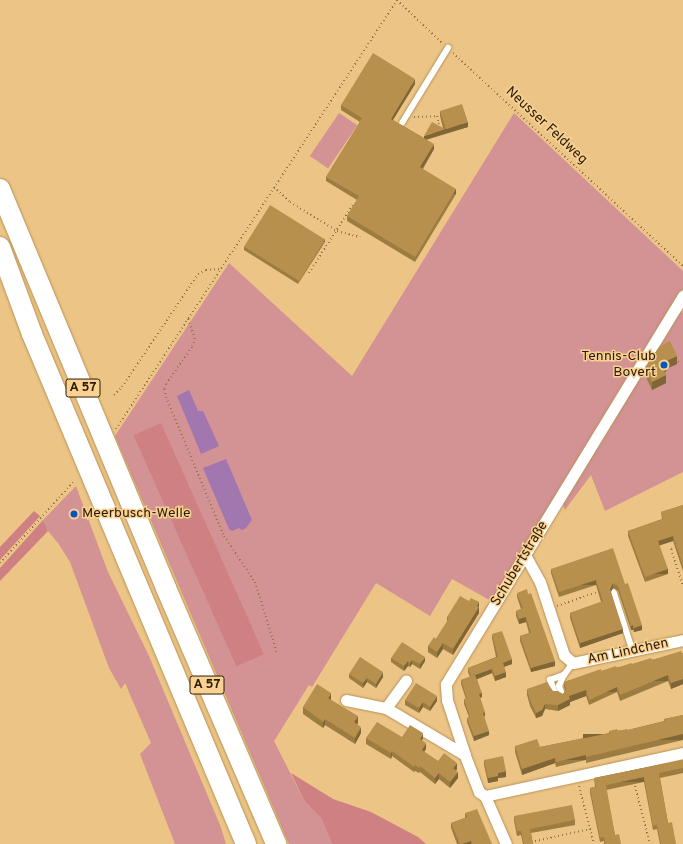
<!DOCTYPE html>
<html>
<head>
<meta charset="utf-8">
<style>
  body { margin:0 }
  #map { position:relative; width:683px; height:844px; overflow:hidden; background:#ecc486; font-family:Overpass,sans-serif }
  div>[style] { position:absolute }
  .green>* { inset:0; background:#d39293; transform-origin:0 0 }
  .forest>* { inset:0; background:#ce8082; transform-origin:0 0 }
  .water>* { inset:0; background:#a276af }
  .path>* { height:2px; margin-top:-1px; transform-origin:0; background:repeating-linear-gradient(90deg,#917548 0 1px,transparent 0 4px) }
  .roads { filter:drop-shadow(0 0 1px #b79254) drop-shadow(0 0 1px #b79254) }
  .lane>* { height:5.5px; margin:-2.75px; padding:0 2.75px; transform-origin:2.75px; border-radius:2.75px; background:#fff }
  .street>* { height:11px; margin:-5.5px; padding:0 5.5px; transform-origin:5.5px; border-radius:5.5px; background:#fff }
  .highway>* { height:20px; margin:-10px; padding:0 10px; transform-origin:10px; border-radius:10px; background:#fff }
  .wall>* { inset:0; background:#9d7c42 }
  .shaded-wall>* { inset:0; background:#806536; transform-origin:0 0 }
  .building>* { inset:0; background:#b7904d; transform-origin:0 0 }
  .dots>* { width:11px; height:11px; translate:-50% -50%; box-sizing:border-box; border:2px solid #f9d193; border-radius:50% }
  span { translate:-50% -50%; white-space:nowrap; text-align:center; line-height:1.15; -webkit-text-stroke:3px #f9d193; paint-order:stroke }
  .shield-label span { padding:1px 3px; background:#f9d193; border:1px solid; border-radius:3px; -webkit-text-stroke-width:0 }
  .shield-label { font-size:13px; color:#2b1c03; font-weight:700 }
  .street-label { font-size:14px; color:#2b1c03 }
  .poi-label { font-size:14px; color:#2b1c03 }
  .right { translate:-100% -50%; text-align:right }
  .left { translate:0 -50%; text-align:left }
</style>
</head>
<body>
<div id="map">
  <div class="green">
    <div style="left:339px;top:113px;width:22px;height:52px;rotate:34deg"></div>
    <div style="clip-path:polygon(514px 113px,683px 271px,683px 292px,493px 602px,452px 579px,430px 616px,376px 583px,312px 687px,309px 685px,274px 741px,305px 802px,321px 818px,332px 844px,289px 844px,115px 436px,229px 263px,352px 376px)"></div>
    <div style="clip-path:polygon(679px 310px,683px 313px,683px 472px,605px 511px,591px 475px,565px 510px,561px 500px)"></div>
    <div style="clip-path:polygon(76px 486px,108px 572px,149px 656px,220px 825px,226px 844px,175px 844px,140px 754px,151px 743px,125px 683px,121px 689px,109px 668px,70px 562px,58px 543px,48px 531px,43px 520px)"></div>
  </div>
  <div class="forest">
    <div style="left:161px;top:423px;width:253px;height:30px;rotate:66deg"></div>
    <div style="clip-path:polygon(34px 511px,40px 516px,0 560px,0 547px)"></div>
    <div style="clip-path:polygon(43px 520px,48px 531px,0 581px,0 568px)"></div>
    <div style="clip-path:polygon(291px 773px,333px 799px,371px 812px,418px 837px,426px 844px,332px 844px,321px 818px,305px 802px)"></div>
  </div>
  <div class="water">
    <div style="clip-path:polygon(189px 390px,198px 411px,203px 411px,219px 446px,201px 454px,177px 396px)"></div>
    <div style="clip-path:polygon(226px 459px,252px 520px,246px 528px,242px 530px,239px 528px,232px 531px,229px 529px,203px 468px)"></div>
  </div>
  <div class="path">
    <div style="left:397px;top:0;width:62px;rotate:43.7deg"></div>
    <div style="left:453px;top:53px;width:313px;rotate:42.8deg"></div>
    <div style="left:414px;top:117px;width:23px;rotate:-2deg"></div>
    <div style="left:437px;top:116px;width:7px;rotate:74deg"></div>
    <div style="left:439px;top:123px;width:4px;rotate:117deg"></div>
    <div style="left:274px;top:187px;width:22px;rotate:43deg"></div>
    <div style="left:290px;top:202px;width:55px;rotate:31.7deg"></div>
    <div style="left:337px;top:231px;width:24px;rotate:15deg"></div>
    <div style="left:309px;top:273px;width:83px;rotate:-57.3deg"></div>
    <div style="left:188px;top:319px;width:20px;rotate:70deg"></div>
    <div style="left:195px;top:338px;width:9px;rotate:108deg"></div>
    <div style="left:192px;top:347px;width:45px;rotate:125.1deg"></div>
    <div style="left:166px;top:384px;width:5px;rotate:112deg"></div>
    <div style="left:164px;top:389px;width:8px;rotate:76deg"></div>
    <div style="left:166px;top:397px;width:151px;rotate:67.4deg"></div>
    <div style="left:224px;top:536px;width:55px;rotate:56deg"></div>
    <div style="left:255px;top:582px;width:74px;rotate:72.8deg"></div>
    <div style="left:676px;top:358px;width:8px;rotate:60deg"></div>
    <div style="left:114px;top:395px;width:11px;rotate:-45deg"></div>
    <div style="left:122px;top:387px;width:136px;rotate:-56.1deg"></div>
    <div style="left:198px;top:274px;width:9px;rotate:-27deg"></div>
    <div style="left:206px;top:270px;width:14px;rotate:-4deg"></div>
    <div style="left:116px;top:429px;width:513px;rotate:-56.77deg"></div>
    <div style="left:676px;top:547px;width:5px;rotate:158deg"></div>
    <div style="left:671px;top:549px;width:39px;rotate:72deg"></div>
    <div style="left:0;top:563px;width:112px;rotate:-47.9deg"></div>
    <div style="left:557px;top:606px;width:46px;rotate:-19.2deg"></div>
    <div style="left:634px;top:782px;width:64px;rotate:75.5deg"></div>
    <div style="left:579px;top:786px;width:60px;rotate:75.5deg"></div>
    <div style="left:531px;top:842px;width:60px;rotate:-12.4deg"></div>
  </div>
  <div class="roads">
    <div class="lane">
      <div style="left:402px;top:123px;width:88px;rotate:-58.5deg"></div>
      <div style="left:614px;top:592px;width:62px;rotate:72.1deg"></div>
      <div style="left:555px;top:693px;width:14px;rotate:-111deg"></div>
      <div style="left:550px;top:680px;width:15px;rotate:-20deg"></div>
      <div style="left:564px;top:675px;width:15px;rotate:-53deg"></div>
      <div style="left:562px;top:695px;width:9px;rotate:-108deg"></div>
      <div style="left:559px;top:686px;width:12px;rotate:-66deg"></div>
    </div>
    <div class="street">
      <div style="left:525px;top:555px;width:31px;rotate:61deg"></div>
      <div style="left:540px;top:582px;width:77px;rotate:71.8deg"></div>
      <div style="left:564px;top:655px;width:12px;rotate:42deg"></div>
      <div style="left:573px;top:663px;width:112px;rotate:-11.8deg"></div>
      <div style="left:346px;top:700px;width:41px;rotate:11.3deg"></div>
      <div style="left:386px;top:708px;width:92px;rotate:30.7deg"></div>
      <div style="left:386px;top:708px;width:34px;rotate:-54deg"></div>
      <div style="left:485px;top:796px;width:203px;rotate:-12.3deg"></div>
      <div style="left:506px;top:844px;width:52px;rotate:-113.6deg"></div>
      <div style="left:485px;top:796px;width:7px;rotate:-146deg"></div>
      <div style="left:479px;top:792px;width:40px;rotate:-111deg"></div>
      <div style="left:465px;top:755px;width:58px;rotate:-108.1deg"></div>
      <div style="left:447px;top:700px;width:16px;rotate:-94deg"></div>
      <div style="left:446px;top:684px;width:455px;rotate:-58.6deg"></div>
    </div>
    <div class="highway">
      <div style="left:0;top:189px;width:432px;rotate:67.4deg"></div>
      <div style="left:166px;top:588px;width:279px;rotate:66.7deg"></div>
      <div style="left:0;top:247px;width:93px;rotate:69.8deg"></div>
      <div style="left:32px;top:334px;width:553px;rotate:67.24deg"></div>
    </div>
  </div>
  <div class="wall">
    <div style="clip-path:polygon(415px 84px,393px 120px,424px 138px,443px 128px,440px 116px,440px 111px,468px 127px,426px 140px,434px 149px,423px 169px,456px 194px,415px 262px,347px 221px,347px 216px,357px 200px,326px 181px,326px 177px,360px 122px,341px 110px,341px 105px)"></div>
    <div style="clip-path:polygon(325px 242px,298px 284px,244px 250px,244px 247px)"></div>
    <div style="clip-path:polygon(677px 364px,668px 368px,665px 373px,666px 383px,652px 390px,645px 375px,645px 367px)"></div>
    <div style="clip-path:polygon(683px 505px,683px 571px,673px 541px,659px 545px,668px 574px,645px 582px,628px 536px,628px 531px,662px 519px,661px 512px)"></div>
    <div style="clip-path:polygon(551px 569px,625px 584px,642px 630px,634px 632px,633px 630px,631px 630px,618px 591px,613px 588px,611px 592px,623px 633px,580px 648px,570px 618px,570px 613px,601px 602px,596px 585px,559px 597px,551px 573px)"></div>
    <div style="clip-path:polygon(517px 593px,555px 666px,531px 672px,520px 641px,520px 636px,529px 633px,526px 622px,519px 624px,516px 616px,516px 611px,521px 609px,517px 597px)"></div>
    <div style="clip-path:polygon(469px 601px,479px 602px,479px 613px,453px 655px,443px 649px,437px 658px,428px 652px,428px 646px,436px 639px,447px 622px,447px 617px)"></div>
    <div style="clip-path:polygon(492px 634px,512px 664px,504px 667px,506px 677px,495px 681px,492px 673px,477px 679px,482px 697px,480px 698px,485px 716px,484px 717px,489px 735px,474px 741px,467px 722px,467px 718px,469px 717px,464px 704px,464px 699px,466px 699px,461px 684px,461px 680px,470px 677px,468px 672px,468px 668px,496px 657px,492px 638px)"></div>
    <div style="clip-path:polygon(683px 653px,683px 684px,671px 689px,668px 681px,620px 701px,617px 692px,589px 705px,586px 696px,570px 702px,570px 705px,558px 711px,545px 709px,542px 716px,536px 718px,530px 706px,527px 695px,527px 689px,553px 691px,563px 694px,565px 691px,564px 687px,564px 682px,601px 671px)"></div>
    <div style="clip-path:polygon(391px 658px,425px 661px,420px 669px,412px 664px,410px 667px,408px 666px,404px 671px,391px 662px)"></div>
    <div style="clip-path:polygon(349px 674px,383px 677px,376px 688px,367px 682px,363px 688px,349px 678px)"></div>
    <div style="clip-path:polygon(330px 700px,358px 723px,357px 724px,361px 733px,355px 744px,325px 725px,323px 728px,303px 714px,303px 707px,331px 700px)"></div>
    <div style="clip-path:polygon(405px 700px,437px 701px,430px 711px,423px 707px,419px 713px,405px 705px)"></div>
    <div style="clip-path:polygon(683px 715px,683px 740px,586px 763px,586px 760px,556px 767px,555px 763px,522px 775px,515px 752px,515px 746px,540px 747px,609px 733px,609px 731px,628px 730px,664px 721px,664px 719px)"></div>
    <div style="clip-path:polygon(402px 737px,423px 738px,422px 740px,426px 749px,424px 752px,438px 761px,457px 769px,456px 770px,458px 778px,450px 788px,439px 779px,435px 784px,420px 772px,419px 773px,415px 771px,414px 772px,392px 756px,391px 759px,366px 744px,366px 738px)"></div>
    <div style="clip-path:polygon(484px 760px,506px 777px,498px 778px,498px 781px,488px 783px,484px 765px)"></div>
    <div style="clip-path:polygon(683px 760px,683px 773px,660px 778px,668px 823px,676px 844px,660px 844px,657px 829px,653px 830px,644px 782px,606px 790px,615px 835px,621px 844px,604px 844px,604px 841px,600px 842px,590px 793px,590px 788px,595px 787px,594px 778px)"></div>
    <div style="clip-path:polygon(465px 813px,492px 844px,457px 844px,451px 828px,451px 823px,465px 818px)"></div>
    <div style="clip-path:polygon(514px 816px,575px 820px,575px 825px,531px 833px,533px 844px,523px 844px,521px 835px,517px 836px,514px 821px)"></div>
  </div>
  <div class="shaded-wall">
    <div style="clip-path:polygon(415px 79px,415px 84px,391px 123px,391px 119px)"></div>
    <div style="clip-path:polygon(468px 122px,468px 127px,424px 140px,424px 136px)"></div>
    <div style="clip-path:polygon(434px 144px,434px 149px,420px 172px,420px 167px)"></div>
    <div style="left:456px;top:189px;width:5px;height:79px;rotate:90deg"></div>
    <div style="left:325px;top:239px;width:3px;height:50px;rotate:90deg"></div>
    <div style="clip-path:polygon(677px 356px,677px 364px,668px 368px,663px 376px,663px 368px,668px 360px)"></div>
    <div style="clip-path:polygon(666px 375px,666px 383px,652px 390px,652px 382px)"></div>
    <div style="clip-path:polygon(673px 536px,673px 541px,658px 546px,658px 541px)"></div>
    <div style="left:668px;top:569px;width:5px;height:24px;rotate:90deg"></div>
    <div style="left:596px;top:580px;width:5px;height:39px;rotate:90deg"></div>
    <div style="clip-path:polygon(613px 583px,613px 588px,610px 593px,610px 589px)"></div>
    <div style="clip-path:polygon(479px 602px,479px 613px,453px 655px,453px 649px)"></div>
    <div style="clip-path:polygon(526px 617px,526px 622px,519px 624px,519px 619px)"></div>
    <div style="clip-path:polygon(633px 625px,633px 630px,631px 630px,631px 626px)"></div>
    <div style="clip-path:polygon(642px 625px,642px 630px,634px 632px,634px 628px)"></div>
    <div style="clip-path:polygon(623px 629px,623px 633px,580px 648px,580px 643px)"></div>
    <div style="clip-path:polygon(443px 643px,443px 649px,437px 658px,437px 652px)"></div>
    <div style="clip-path:polygon(425px 657px,425px 661px,420px 669px,420px 664px)"></div>
    <div style="clip-path:polygon(512px 659px,512px 664px,503px 667px,503px 663px)"></div>
    <div style="clip-path:polygon(412px 660px,412px 664px,410px 667px,410px 663px)"></div>
    <div style="clip-path:polygon(408px 661px,408px 666px,404px 671px,404px 666px)"></div>
    <div style="clip-path:polygon(555px 661px,555px 666px,531px 672px,531px 668px)"></div>
    <div style="clip-path:polygon(492px 669px,492px 673px,475px 680px,475px 675px)"></div>
    <div style="clip-path:polygon(383px 672px,383px 677px,376px 688px,376px 684px)"></div>
    <div style="clip-path:polygon(506px 672px,506px 677px,495px 681px,495px 676px)"></div>
    <div style="left:668px;top:675px;width:6px;height:52px;rotate:90deg"></div>
    <div style="clip-path:polygon(367px 678px,367px 682px,363px 688px,363px 683px)"></div>
    <div style="clip-path:polygon(683px 679px,683px 684px,671px 689px,671px 683px)"></div>
    <div style="left:617px;top:687px;width:5px;height:31px;rotate:90deg"></div>
    <div style="clip-path:polygon(586px 690px,586px 696px,570px 702px,570px 705px,558px 711px,558px 705px,569px 696px)"></div>
    <div style="clip-path:polygon(331px 693px,331px 700px,328px 705px,328px 698px)"></div>
    <div style="clip-path:polygon(482px 693px,482px 697px,479px 698px,479px 694px)"></div>
    <div style="clip-path:polygon(437px 696px,437px 701px,430px 711px,430px 707px)"></div>
    <div style="clip-path:polygon(423px 702px,423px 707px,419px 713px,419px 708px)"></div>
    <div style="clip-path:polygon(545px 704px,545px 709px,542px 716px,536px 718px,536px 713px)"></div>
    <div style="clip-path:polygon(485px 712px,485px 716px,483px 717px,483px 713px)"></div>
    <div style="clip-path:polygon(358px 716px,358px 723px,354px 729px,354px 722px)"></div>
    <div style="clip-path:polygon(325px 719px,325px 725px,323px 728px,323px 722px)"></div>
    <div style="clip-path:polygon(361px 727px,361px 733px,355px 744px,355px 738px)"></div>
    <div style="clip-path:polygon(489px 731px,489px 735px,474px 741px,474px 736px)"></div>
    <div style="clip-path:polygon(423px 733px,423px 738px,420px 744px,420px 739px)"></div>
    <div style="left:683px;top:734px;width:6px;height:100px;rotate:90deg"></div>
    <div style="clip-path:polygon(426px 743px,426px 749px,422px 755px,422px 750px)"></div>
    <div style="clip-path:polygon(392px 751px,392px 756px,391px 759px,391px 753px)"></div>
    <div style="left:586px;top:755px;width:5px;height:31px;rotate:90deg"></div>
    <div style="clip-path:polygon(555px 758px,555px 763px,522px 775px,522px 769px)"></div>
    <div style="clip-path:polygon(457px 763px,457px 769px,453px 774px,453px 768px)"></div>
    <div style="clip-path:polygon(506px 771px,506px 777px,498px 778px,498px 781px,488px 783px,488px 778px,498px 773px)"></div>
    <div style="clip-path:polygon(458px 772px,458px 778px,450px 788px,450px 782px)"></div>
    <div style="clip-path:polygon(439px 773px,439px 779px,435px 784px,435px 778px)"></div>
    <div style="left:644px;top:777px;width:5px;height:39px;rotate:90deg"></div>
    <div style="clip-path:polygon(471px 841px,471px 844px,462px 844px)"></div>
  </div>
  <div class="building">
    <div style="clip-path:polygon(373px 53px,415px 79px,391px 119px,434px 144px,420px 167px,456px 189px,415px 257px,347px 216px,359px 196px,326px 177px,362px 118px,341px 105px)"></div>
    <div style="left:462px;top:104px;width:19px;height:23px;rotate:72deg"></div>
    <div style="clip-path:polygon(432px 122px,445px 129px,424px 136px)"></div>
    <div style="left:270px;top:205px;width:65px;height:49px;rotate:32deg"></div>
    <div style="clip-path:polygon(670px 341px,677px 356px,668px 360px,663px 368px,666px 375px,652px 382px,645px 367px,659px 347px)"></div>
    <div style="clip-path:polygon(683px 505px,683px 566px,673px 536px,658px 541px,668px 569px,645px 577px,628px 531px,663px 519px,661px 512px)"></div>
    <div style="clip-path:polygon(613px 548px,625px 584px,628px 583px,642px 625px,634px 628px,633px 625px,631px 626px,618px 586px,613px 583px,610px 589px,623px 629px,580px 643px,570px 613px,603px 601px,596px 580px,559px 592px,551px 569px)"></div>
    <div style="clip-path:polygon(527px 589px,528px 594px,531px 593px,555px 661px,531px 668px,520px 636px,531px 633px,526px 617px,519px 619px,516px 611px,523px 608px,517px 593px)"></div>
    <div style="clip-path:polygon(460px 596px,469px 601px,471px 598px,479px 602px,477px 606px,479px 607px,453px 649px,443px 643px,437px 652px,428px 646px,434px 637px,436px 639px,449px 618px,447px 617px)"></div>
    <div style="clip-path:polygon(502px 631px,512px 659px,503px 663px,506px 672px,495px 676px,492px 669px,475px 675px,482px 693px,479px 694px,485px 712px,483px 713px,489px 731px,474px 736px,467px 718px,470px 717px,464px 699px,467px 698px,461px 680px,471px 676px,468px 668px,498px 657px,492px 634px)"></div>
    <div style="clip-path:polygon(402px 642px,425px 657px,420px 664px,412px 660px,410px 663px,408px 661px,404px 666px,391px 658px)"></div>
    <div style="clip-path:polygon(681px 651px,682px 653px,683px 653px,683px 679px,671px 683px,668px 675px,620px 695px,617px 687px,589px 700px,586px 690px,569px 696px,570px 699px,558px 705px,545px 704px,542px 710px,536px 713px,530px 700px,527px 689px,547px 682px,553px 691px,558px 691px,563px 694px,566px 690px,564px 682px,601px 669px,601px 671px,616px 666px,617px 668px,631px 663px,632px 664px,651px 658px,652px 660px)"></div>
    <div style="clip-path:polygon(360px 657px,383px 672px,376px 684px,367px 678px,363px 683px,349px 674px)"></div>
    <div style="clip-path:polygon(416px 683px,437px 696px,430px 707px,423px 702px,419px 708px,405px 700px)"></div>
    <div style="clip-path:polygon(317px 684px,331px 693px,328px 698px,358px 716px,354px 722px,361px 727px,355px 738px,325px 719px,323px 722px,303px 707px)"></div>
    <div style="clip-path:polygon(683px 715px,683px 734px,586px 757px,586px 755px,556px 762px,555px 758px,522px 769px,515px 746px,537px 739px,540px 747px,610px 733px,609px 731px,617px 729px,618px 731px,627px 729px,628px 730px,665px 721px,664px 719px)"></div>
    <div style="clip-path:polygon(377px 722px,402px 737px,410px 725px,423px 733px,420px 739px,426px 743px,422px 750px,438px 761px,444px 753px,457px 763px,453px 768px,458px 772px,450px 782px,439px 773px,435px 778px,420px 766px,419px 768px,415px 765px,414px 767px,392px 751px,391px 753px,366px 738px)"></div>
    <div style="clip-path:polygon(503px 756px,506px 771px,498px 773px,498px 776px,488px 778px,484px 760px)"></div>
    <div style="clip-path:polygon(683px 760px,683px 768px,659px 773px,668px 823px,672px 822px,676px 844px,661px 844px,657px 825px,653px 826px,644px 777px,606px 785px,615px 835px,619px 834px,621px 844px,605px 844px,604px 837px,600px 838px,590px 788px,596px 787px,594px 778px)"></div>
    <div style="clip-path:polygon(572px 805px,575px 820px,530px 829px,533px 844px,524px 844px,521px 831px,517px 831px,514px 816px)"></div>
    <div style="clip-path:polygon(477px 809px,492px 844px,472px 844px,471px 841px,462px 844px,460px 844px,451px 823px,467px 817px,465px 813px)"></div>
  </div>
  <div class="dots">
    <div style="left:664px;top:365px;background:#0156bf"></div>
    <div style="left:74px;top:514px;background:#0156bf"></div>
  </div>
  <div class="shield-label">
    <span style="left:83px;top:388px">A 57</span>
    <span style="left:207px;top:685px">A 57</span>
  </div>
  <div class="street-label">
    <span style="left:546px;top:126px;rotate:43deg">Neusser Feldweg</span>
    <span style="left:520px;top:564px;rotate:-59deg">Schubertstraße</span>
    <span style="left:628px;top:652px;rotate:-12deg">Am Lindchen</span>
  </div>
  <div class="poi-label">
    <span class="right" style="left:656px;top:365px">Tennis-Club<br>Bovert</span>
    <span class="left" style="left:82px;top:514px">Meerbusch-Welle</span>
  </div>
</div>
</body>
</html>
